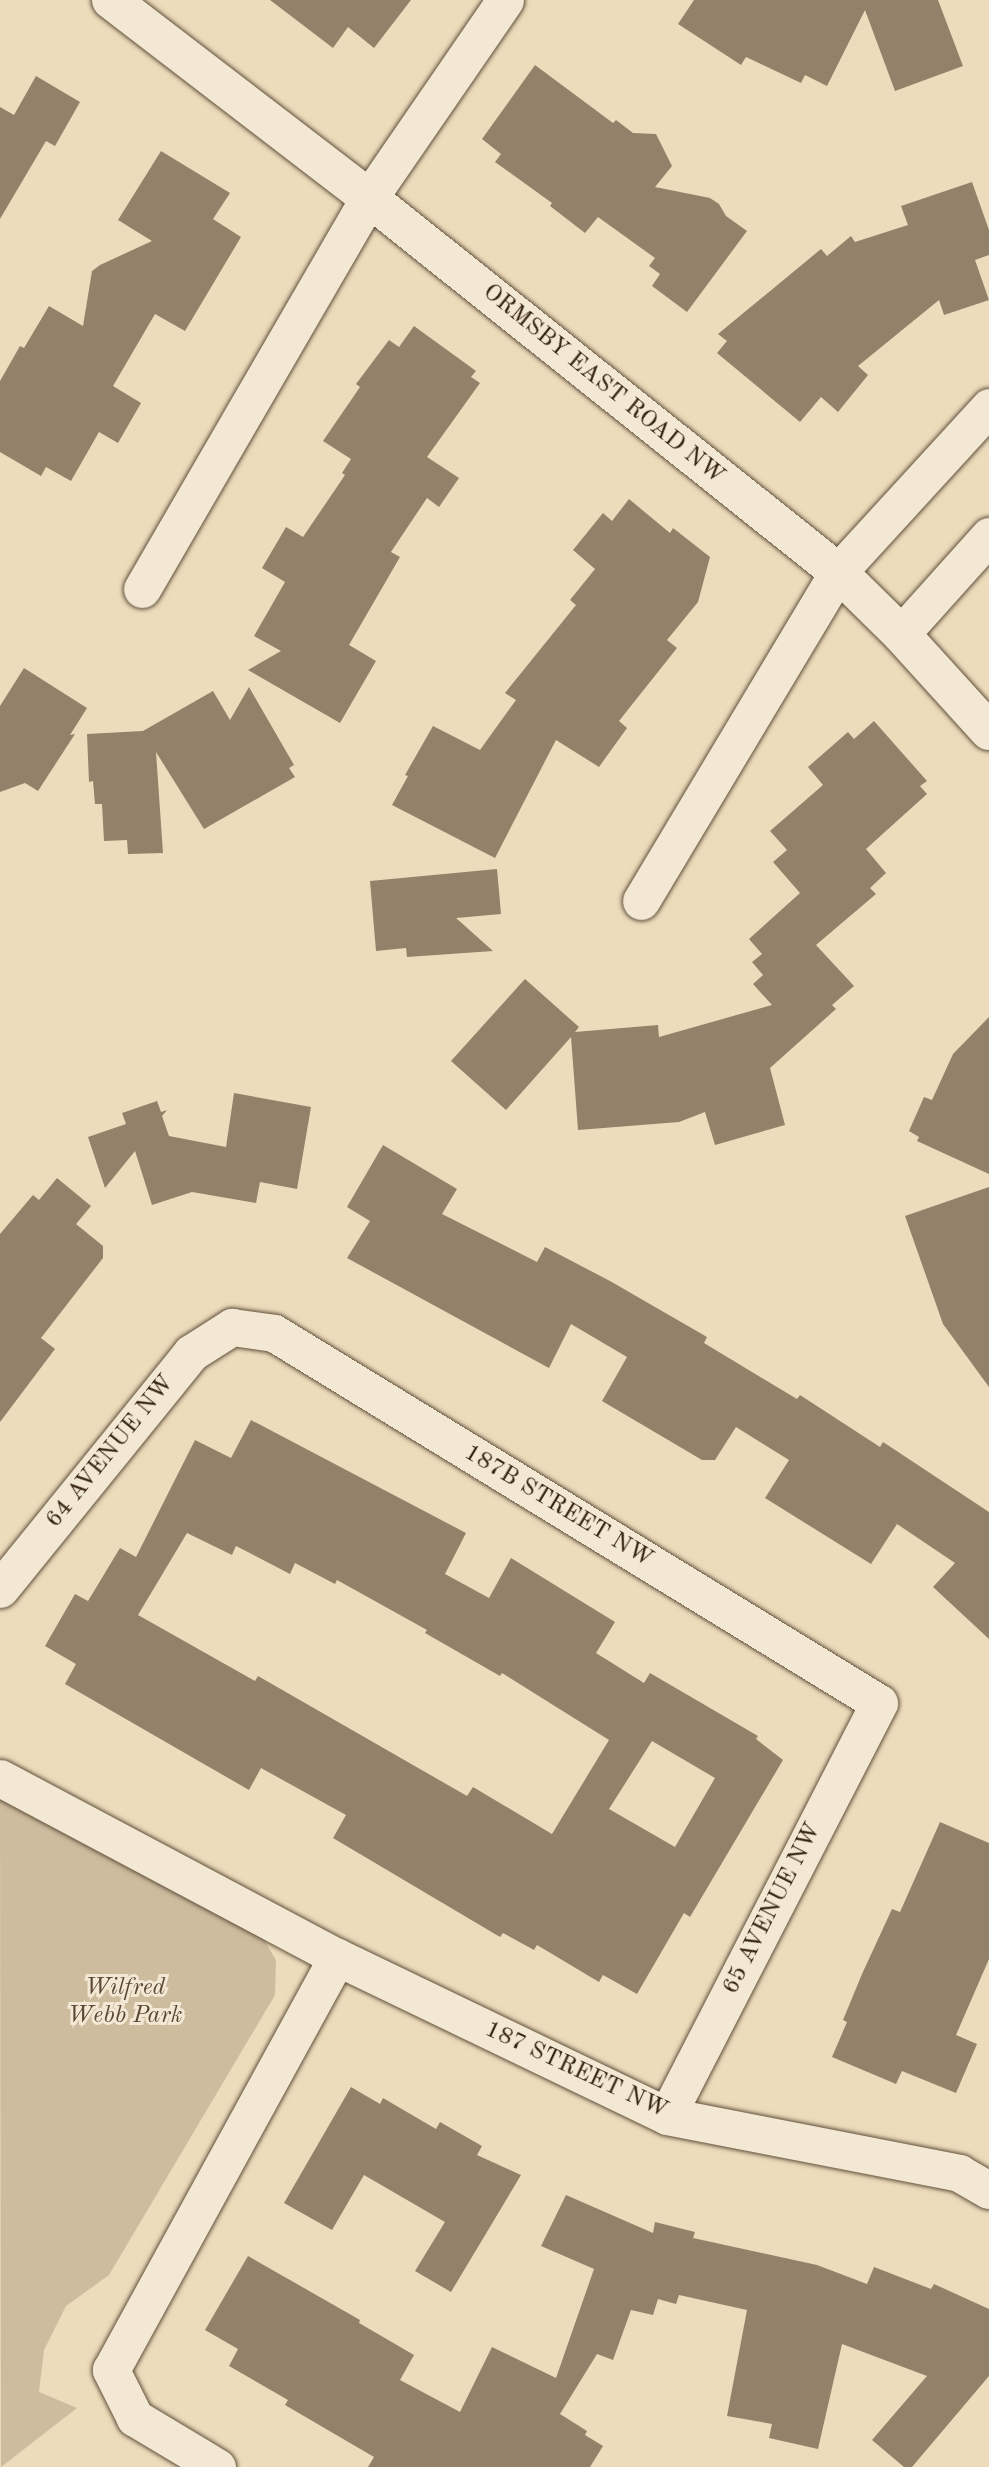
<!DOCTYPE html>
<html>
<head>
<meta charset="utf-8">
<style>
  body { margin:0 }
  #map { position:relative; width:989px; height:2467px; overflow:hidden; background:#ecdcbb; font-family:"Old Standard TT",serif }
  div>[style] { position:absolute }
  .green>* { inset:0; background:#cdbc9e }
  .building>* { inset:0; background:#93826a }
  .roads { filter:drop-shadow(0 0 2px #61503c) drop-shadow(0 0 2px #61503c) }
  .street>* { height:37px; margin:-18.5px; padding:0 18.5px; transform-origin:18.5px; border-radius:18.5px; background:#f3e8d3 }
  .secondary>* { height:38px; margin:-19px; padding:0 19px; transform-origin:19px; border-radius:19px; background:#f3e8d3 }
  span { translate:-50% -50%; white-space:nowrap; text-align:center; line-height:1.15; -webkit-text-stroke:6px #f3e8d3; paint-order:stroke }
  .street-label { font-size:24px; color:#332112 }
  .park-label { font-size:24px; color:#5a4835; font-style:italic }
</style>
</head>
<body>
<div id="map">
  <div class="green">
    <div style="clip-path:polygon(0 1796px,261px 1935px,276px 1960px,275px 1995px,109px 2275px,66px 2306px,44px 2350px,39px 2392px,77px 2408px,1px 2467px)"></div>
  </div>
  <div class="building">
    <div style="clip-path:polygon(270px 0,411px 0,374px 48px,348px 27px,333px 48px)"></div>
    <div style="clip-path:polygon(694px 0,938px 0,963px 66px,895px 91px,865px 10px,827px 86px,805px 75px,801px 83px,746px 57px,741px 65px,678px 24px)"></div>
    <div style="clip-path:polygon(535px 65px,613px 123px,616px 120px,633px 133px,656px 134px,672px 166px,655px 187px,710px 198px,719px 204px,726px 216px,747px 231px,687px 312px,652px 286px,660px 274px,649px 266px,655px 258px,598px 217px,585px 233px,550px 206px,552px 203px,495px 162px,501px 154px,482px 139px)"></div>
    <div style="clip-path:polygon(36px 76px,80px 102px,55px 146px,46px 141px,0 219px,0 107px,14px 115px)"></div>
    <div style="clip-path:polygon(161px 151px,230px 193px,213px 219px,241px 237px,185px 331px,155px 314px,113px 386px,141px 403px,118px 443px,99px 432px,71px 481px,46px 467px,41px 476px,0 452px,0 381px,20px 346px,24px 348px,49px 306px,83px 326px,92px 271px,100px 265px,152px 241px,118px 220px)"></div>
    <div style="clip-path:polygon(972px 182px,989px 230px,989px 255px,975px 260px,989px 300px,944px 315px,939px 300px,858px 366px,868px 375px,838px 412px,821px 397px,800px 422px,717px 353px,727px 341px,718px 334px,821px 249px,827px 256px,851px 236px,855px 242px,908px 225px,901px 206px)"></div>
    <div style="clip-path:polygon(414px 326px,476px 371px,471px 377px,480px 383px,427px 457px,459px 478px,439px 507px,427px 498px,391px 552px,400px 557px,349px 645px,376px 661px,340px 723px,248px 670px,281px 651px,254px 636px,285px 582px,262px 568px,286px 527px,303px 537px,345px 475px,342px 473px,351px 459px,323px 441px,360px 387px,356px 384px,389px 340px,399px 347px)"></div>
    <div style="clip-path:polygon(629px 499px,670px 533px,673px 528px,710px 557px,698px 602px,667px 640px,677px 648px,619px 721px,627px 728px,599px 767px,556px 740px,495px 858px,392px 805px,408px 776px,405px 775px,433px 726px,480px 750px,516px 700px,505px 693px,576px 605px,570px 600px,595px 569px,573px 550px,603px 513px,612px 521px)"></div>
    <div style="clip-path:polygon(24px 668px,87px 708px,70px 735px,75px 734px,38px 791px,25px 783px,0 792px,0 706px)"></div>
    <div style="clip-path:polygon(249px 687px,294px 765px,289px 768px,295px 777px,204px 829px,156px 752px,163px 853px,128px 854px,127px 840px,104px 841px,102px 804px,95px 804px,93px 781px,89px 782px,87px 734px,143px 731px,213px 691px,230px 720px)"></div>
    <div style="clip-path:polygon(874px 721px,927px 781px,920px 786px,927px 794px,866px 849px,886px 873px,870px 888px,876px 894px,816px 945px,854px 986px,832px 1005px,836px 1009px,770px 1068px,785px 1125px,715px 1145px,705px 1112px,679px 1122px,578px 1130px,571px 1037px,506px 1110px,451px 1061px,525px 979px,579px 1027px,575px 1032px,658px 1025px,659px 1037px,772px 1005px,753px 984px,763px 975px,752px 962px,762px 954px,749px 939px,800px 893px,773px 862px,787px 850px,770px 831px,823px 785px,808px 767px,848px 732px,854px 739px)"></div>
    <div style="clip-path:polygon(497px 869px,501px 914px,456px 918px,493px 951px,407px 957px,406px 948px,376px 951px,370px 881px)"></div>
    <div style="clip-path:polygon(989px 1017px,989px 1174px,917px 1141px,919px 1137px,909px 1131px,924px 1097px,932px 1100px,953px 1054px)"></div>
    <div style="clip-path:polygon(234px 1093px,311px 1107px,297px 1189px,260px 1182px,256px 1203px,192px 1192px,152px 1205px,135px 1151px,105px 1188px,88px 1137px,126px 1124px,122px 1113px,157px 1101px,161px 1112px,167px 1110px,162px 1116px,169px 1136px,226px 1147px)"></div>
    <div style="clip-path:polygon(383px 1145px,457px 1189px,442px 1214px,537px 1262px,545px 1247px,610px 1281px,707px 1337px,704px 1343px,797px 1399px,800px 1395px,880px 1447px,883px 1442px,989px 1512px,989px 1639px,933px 1587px,955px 1563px,897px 1524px,871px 1564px,765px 1498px,789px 1460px,736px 1427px,715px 1460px,702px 1460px,602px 1401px,627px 1357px,571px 1324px,549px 1368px,347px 1258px,370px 1221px,347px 1207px)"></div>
    <div style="clip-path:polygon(57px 1178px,91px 1206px,76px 1224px,103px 1246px,103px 1258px,41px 1338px,55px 1349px,0 1422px,0 1234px,33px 1195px,39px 1200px)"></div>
    <div style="clip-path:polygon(989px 1187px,989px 1387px,943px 1324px,905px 1216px)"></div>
    <div style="clip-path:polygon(evenodd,251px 1420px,466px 1533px,445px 1574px,489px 1598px,511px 1558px,615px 1622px,596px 1653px,644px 1683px,650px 1673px,758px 1736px,756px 1739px,783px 1760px,690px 1917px,684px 1913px,637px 1994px,603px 1975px,599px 1982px,537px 1945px,534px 1950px,503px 1933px,500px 1937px,333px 1838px,346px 1815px,261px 1768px,249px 1790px,65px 1684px,76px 1664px,45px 1646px,75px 1594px,88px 1601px,120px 1548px,136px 1557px,195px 1440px,231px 1458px,251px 1420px,187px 1533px,232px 1555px,236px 1546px,290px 1574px,295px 1563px,335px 1584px,337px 1580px,427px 1630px,425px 1633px,500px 1676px,502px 1673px,609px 1740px,552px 1834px,473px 1787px,467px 1796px,258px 1676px,255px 1681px,138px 1615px,187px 1533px,251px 1420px,652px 1741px,715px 1778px,675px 1847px,609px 1809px,652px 1741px)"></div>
    <div style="clip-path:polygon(940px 1822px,989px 1843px,989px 1959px,956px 2035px,977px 2044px,956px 2093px,902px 2071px,896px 2084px,832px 2057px,847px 2022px,843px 2020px,862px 1974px,892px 1909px,900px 1912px)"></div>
    <div style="clip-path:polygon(351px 2087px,380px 2104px,383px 2098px,436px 2129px,440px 2122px,482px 2146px,477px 2155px,521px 2175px,451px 2292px,415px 2271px,445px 2222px,364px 2175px,332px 2230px,284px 2203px)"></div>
    <div style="clip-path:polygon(566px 2195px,653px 2233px,655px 2222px,695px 2232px,693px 2238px,817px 2265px,867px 2284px,874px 2267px,931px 2289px,934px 2284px,989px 2309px,989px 2376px,912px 2467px,904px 2467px,872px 2440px,927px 2376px,842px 2344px,818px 2449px,769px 2438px,772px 2424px,727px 2416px,747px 2310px,679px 2295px,676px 2304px,658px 2299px,653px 2315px,631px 2310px,613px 2360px,597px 2354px,560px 2414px,587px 2431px,585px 2435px,603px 2446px,590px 2467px,368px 2467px,374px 2457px,285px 2405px,288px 2400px,229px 2366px,238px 2349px,205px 2330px,248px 2256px,360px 2320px,359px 2323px,414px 2355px,400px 2380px,460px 2412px,492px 2347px,556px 2378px,594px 2269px,541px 2246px)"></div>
  </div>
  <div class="roads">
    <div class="street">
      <div style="left:142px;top:589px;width:452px;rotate:-59.9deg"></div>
      <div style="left:369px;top:198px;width:240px;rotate:-55.5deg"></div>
      <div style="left:901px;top:634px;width:132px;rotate:-48.1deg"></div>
      <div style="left:641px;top:901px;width:383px;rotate:-59.1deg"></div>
      <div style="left:838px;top:572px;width:224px;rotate:-47.5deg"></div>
      <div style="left:0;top:1589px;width:304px;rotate:-51deg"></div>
      <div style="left:191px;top:1353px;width:49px;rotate:-32.4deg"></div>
      <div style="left:232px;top:1327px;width:42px;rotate:8.1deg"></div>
      <div style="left:274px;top:1333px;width:709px;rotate:31.45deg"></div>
      <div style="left:879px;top:1703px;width:464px;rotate:117.2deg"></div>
      <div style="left:0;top:1778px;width:382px;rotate:28deg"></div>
      <div style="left:337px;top:1957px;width:366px;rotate:25.7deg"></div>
      <div style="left:667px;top:2116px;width:298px;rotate:11deg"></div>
      <div style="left:959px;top:2173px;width:34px;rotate:30deg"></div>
      <div style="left:217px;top:2467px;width:96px;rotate:-149.1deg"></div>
      <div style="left:135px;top:2418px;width:54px;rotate:-116.6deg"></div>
      <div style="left:111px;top:2370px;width:471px;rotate:-61.3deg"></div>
    </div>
    <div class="secondary">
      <div style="left:111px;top:0;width:325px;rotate:37.5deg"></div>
      <div style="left:369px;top:198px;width:600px;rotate:38.57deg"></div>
      <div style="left:838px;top:572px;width:88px;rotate:44.5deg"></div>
      <div style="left:901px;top:634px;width:131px;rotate:47.8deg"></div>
    </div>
  </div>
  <div class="street-label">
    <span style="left:603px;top:385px;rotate:39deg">ORMSBY EAST ROAD NW</span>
    <span style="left:111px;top:1452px;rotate:-51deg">64 AVENUE NW</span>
    <span style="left:558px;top:1507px;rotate:31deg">187B STREET NW</span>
    <span style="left:773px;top:1909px;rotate:-63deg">65 AVENUE NW</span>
    <span style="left:576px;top:2071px;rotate:25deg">187 STREET NW</span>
  </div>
  <div class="park-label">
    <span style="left:125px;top:2003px">Wilfred<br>Webb Park</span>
  </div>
</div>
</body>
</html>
